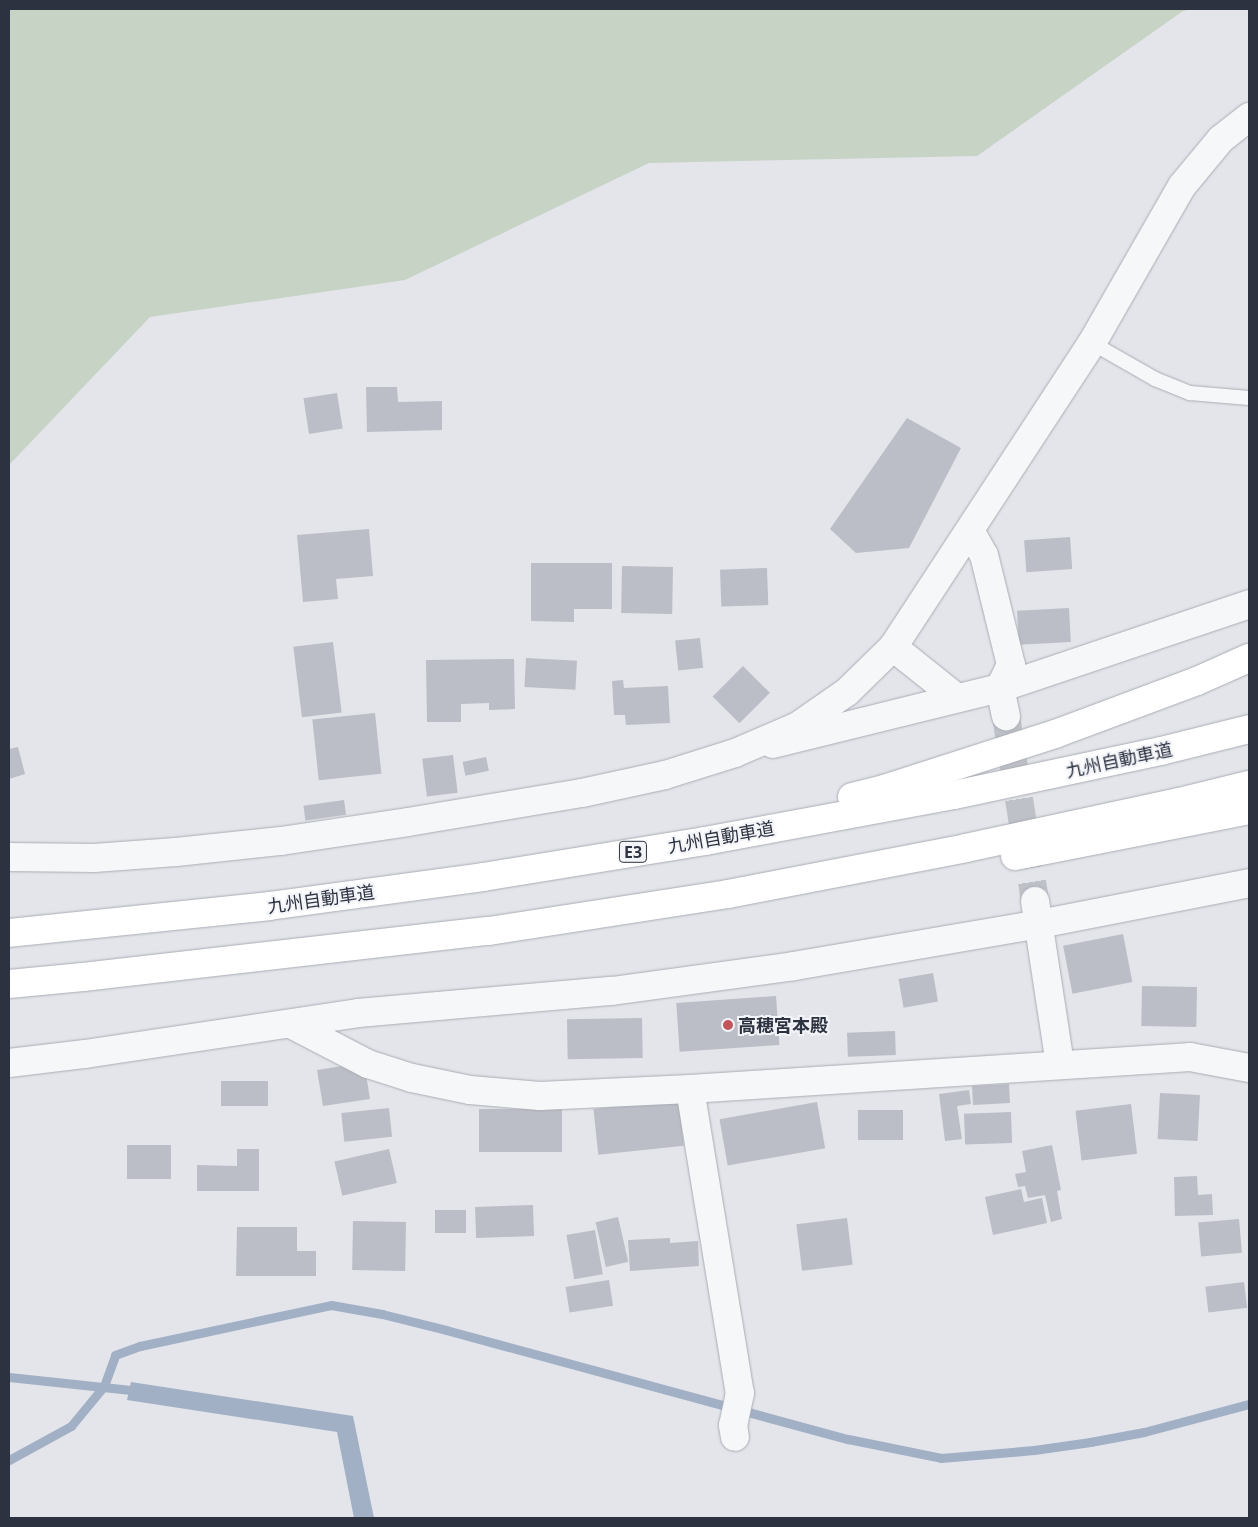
<!DOCTYPE html>
<html>
<head>
<meta charset="utf-8">
<style>
  body { margin:0 }
  #map { position:relative; width:1258px; height:1527px; overflow:hidden; background:#e3e5ea; font-family:"Noto Sans","Noto Sans JP",sans-serif }
  div>[style] { position:absolute }
  .green>* { inset:0; background:#c7d3c5 }
  .water>* { inset:0; background:#a2b0c6 }
  .stream>* { height:9px; margin:-4.5px; padding:0 4.5px; transform-origin:4.5px; border-radius:4.5px; background:#a2b0c6 }
  .building>* { inset:0; background:#bbbec6; transform-origin:0 0 }
  .minor-tunnel>* { height:28px; margin-top:-14px; transform-origin:0; background:repeating-linear-gradient(90deg,#bfc1c8 0 28px,transparent 0 42px) }
  .roads { filter:drop-shadow(0 0 1px #a9acb4) drop-shadow(0 0 1px #a9acb4) }
  .service>* { height:14px; margin:-7px; padding:0 7px; transform-origin:7px; border-radius:7px; background:#f6f7f9 }
  .minor>* { height:28px; margin:-14px; padding:0 14px; transform-origin:14px; border-radius:14px; background:#f6f7f9 }
  .tertiary>* { height:28px; margin:-14px; padding:0 14px; transform-origin:14px; border-radius:14px; background:#f6f7f9 }
  .motorway>* { height:28px; margin:-14px; padding:0 14px; transform-origin:14px; border-radius:14px; background:#fff }
  .dots>* { width:14px; height:14px; translate:-50% -50%; box-sizing:border-box; border:2px solid #f3f4f8; border-radius:50% }
  span { translate:-50% -50%; white-space:nowrap; text-align:center; line-height:1.15; -webkit-text-stroke:4px #f3f4f8; paint-order:stroke }
  .shield-label span { padding:1px 4px; background:#f3f4f8; border:1px solid; border-radius:4px; -webkit-text-stroke-width:0 }
  .shield-label { font-size:16px; color:#2d3241; font-weight:700 }
  .street-label { font-size:18px; color:#2d3241 }
  .poi-label { font-size:18px; color:#2d3241; font-weight:700 }
  .left { translate:0 -50%; text-align:left }
  .frame { position:absolute; inset:0; border:10px solid #2d3241; pointer-events:none }
</style>
</head>
<body>
<div id="map">
  <div class="green">
    <div style="clip-path:polygon(9px 9px,1193px 9px,1183px 11px,977px 156px,649px 163px,405px 280px,150px 317px,9px 465px)"></div>
  </div>
  <div class="water">
    <div style="clip-path:polygon(131px 1382px,353px 1416px,374px 1518px,354px 1518px,337px 1432px,127px 1400px)"></div>
  </div>
  <div class="stream">
    <div style="left:9px;top:1377px;width:132px;rotate:6.1deg"></div>
    <div style="left:9px;top:1460px;width:71px;rotate:-28.7deg"></div>
    <div style="left:71px;top:1426px;width:52px;rotate:-50.5deg"></div>
    <div style="left:104px;top:1386px;width:33px;rotate:-70deg"></div>
    <div style="left:115px;top:1355px;width:27px;rotate:-20deg"></div>
    <div style="left:140px;top:1346px;width:195px;rotate:-12.1deg"></div>
    <div style="left:331px;top:1305px;width:52px;rotate:10deg"></div>
    <div style="left:382px;top:1314px;width:66px;rotate:14deg"></div>
    <div style="left:446px;top:1330px;width:417px;rotate:15.2deg"></div>
    <div style="left:848px;top:1439px;width:95px;rotate:11.5deg"></div>
    <div style="left:941px;top:1458px;width:93px;rotate:-4.9deg"></div>
    <div style="left:1034px;top:1450px;width:57px;rotate:-8.1deg"></div>
    <div style="left:1090px;top:1442px;width:55px;rotate:-10.5deg"></div>
    <div style="left:1144px;top:1432px;width:109px;rotate:-14.9deg"></div>
  </div>
  <div class="building">
    <div style="clip-path:polygon(366px 387px,397px 387px,398px 402px,442px 401px,442px 430px,367px 432px)"></div>
    <div style="left:337px;top:393px;width:36px;height:34px;rotate:81deg"></div>
    <div style="clip-path:polygon(907px 418px,961px 448px,909px 548px,856px 553px,830px 529px)"></div>
    <div style="clip-path:polygon(369px 529px,373px 576px,336px 579px,338px 599px,303px 602px,297px 535px)"></div>
    <div style="left:1070px;top:537px;width:32px;height:46px;rotate:86deg"></div>
    <div style="clip-path:polygon(531px 563px,612px 563px,612px 609px,574px 609px,574px 622px,531px 621px)"></div>
    <div style="left:622px;top:566px;width:51px;height:47px;rotate:1deg"></div>
    <div style="left:767px;top:568px;width:37px;height:47px;rotate:88deg"></div>
    <div style="left:1069px;top:608px;width:34px;height:52px;rotate:87deg"></div>
    <div style="left:700px;top:638px;width:30px;height:25px;rotate:84deg"></div>
    <div style="left:333px;top:642px;width:71px;height:40px;rotate:83deg"></div>
    <div style="left:526px;top:658px;width:51px;height:29px;rotate:3deg"></div>
    <div style="clip-path:polygon(514px 659px,515px 709px,489px 710px,489px 703px,461px 704px,461px 722px,427px 722px,426px 660px)"></div>
    <div style="left:743px;top:666px;width:38px;height:43px;rotate:45deg"></div>
    <div style="clip-path:polygon(623px 680px,624px 688px,668px 686px,670px 723px,626px 725px,625px 715px,614px 715px,612px 681px)"></div>
    <div style="left:375px;top:713px;width:61px;height:63px;rotate:84deg"></div>
    <div style="clip-path:polygon(18px 747px,25px 774px,9px 779px,9px 749px)"></div>
    <div style="left:453px;top:755px;width:38px;height:31px;rotate:83deg"></div>
    <div style="left:486px;top:757px;width:14px;height:24px;rotate:78deg"></div>
    <div style="left:344px;top:800px;width:15px;height:41px;rotate:82deg"></div>
    <div style="left:1123px;top:934px;width:49px;height:61px;rotate:79deg"></div>
    <div style="left:933px;top:973px;width:29px;height:35px;rotate:80deg"></div>
    <div style="left:1142px;top:986px;width:55px;height:40px;rotate:1deg"></div>
    <div style="left:776px;top:996px;width:49px;height:100px;rotate:86deg"></div>
    <div style="left:642px;top:1018px;width:40px;height:75px;rotate:89deg"></div>
    <div style="left:895px;top:1031px;width:24px;height:48px;rotate:88deg"></div>
    <div style="clip-path:polygon(349px 1065px,350px 1071px,365px 1068px,370px 1099px,323px 1106px,317px 1070px)"></div>
    <div style="left:268px;top:1081px;width:25px;height:47px;rotate:90deg"></div>
    <div style="left:1009px;top:1084px;width:19px;height:37px;rotate:87deg"></div>
    <div style="clip-path:polygon(969px 1090px,971px 1104px,957px 1106px,962px 1139px,945px 1141px,939px 1094px)"></div>
    <div style="left:1160px;top:1093px;width:40px;height:46px;rotate:3deg"></div>
    <div style="left:679px;top:1100px;width:46px;height:86px;rotate:84deg"></div>
    <div style="left:817px;top:1102px;width:47px;height:99px;rotate:80deg"></div>
    <div style="left:1131px;top:1104px;width:50px;height:56px;rotate:83deg"></div>
    <div style="left:389px;top:1108px;width:29px;height:48px;rotate:84deg"></div>
    <div style="left:479px;top:1109px;width:83px;height:43px"></div>
    <div style="left:858px;top:1110px;width:45px;height:30px"></div>
    <div style="left:1011px;top:1112px;width:31px;height:47px;rotate:88deg"></div>
    <div style="left:127px;top:1145px;width:44px;height:34px"></div>
    <div style="clip-path:polygon(1052px 1145px,1061px 1190px,1057px 1191px,1062px 1219px,1051px 1222px,1045px 1195px,1028px 1198px,1025px 1186px,1018px 1187px,1015px 1174px,1026px 1172px,1022px 1151px)"></div>
    <div style="clip-path:polygon(237px 1149px,259px 1149px,259px 1191px,197px 1191px,197px 1165px,237px 1166px)"></div>
    <div style="left:389px;top:1149px;width:35px;height:56px;rotate:77deg"></div>
    <div style="clip-path:polygon(1197px 1176px,1198px 1195px,1212px 1194px,1213px 1215px,1175px 1216px,1174px 1177px)"></div>
    <div style="clip-path:polygon(1021px 1189px,1024px 1202px,1042px 1198px,1047px 1223px,993px 1235px,985px 1197px)"></div>
    <div style="left:533px;top:1205px;width:31px;height:58px;rotate:88deg"></div>
    <div style="left:466px;top:1210px;width:23px;height:31px;rotate:90deg"></div>
    <div style="left:618px;top:1217px;width:46px;height:23px;rotate:77deg"></div>
    <div style="left:847px;top:1218px;width:47px;height:51px;rotate:83deg"></div>
    <div style="left:1239px;top:1219px;width:34px;height:41px;rotate:85deg"></div>
    <div style="left:353px;top:1221px;width:53px;height:49px;rotate:1deg"></div>
    <div style="clip-path:polygon(237px 1227px,297px 1227px,297px 1251px,316px 1251px,316px 1276px,236px 1276px)"></div>
    <div style="left:595px;top:1230px;width:45px;height:29px;rotate:80deg"></div>
    <div style="clip-path:polygon(670px 1238px,670px 1243px,698px 1241px,699px 1266px,630px 1271px,628px 1240px)"></div>
    <div style="left:609px;top:1280px;width:26px;height:44px;rotate:81deg"></div>
    <div style="left:1244px;top:1282px;width:26px;height:39px;rotate:83deg"></div>
  </div>
  <div class="minor-tunnel">
    <div style="left:1006px;top:716px;width:187px;rotate:81.1deg"></div>
  </div>
  <div class="roads">
    <div class="service">
      <div style="left:1092px;top:343px;width:73px;rotate:29.7deg"></div>
      <div style="left:1155px;top:379px;width:38px;rotate:22deg"></div>
      <div style="left:1190px;top:393px;width:59px;rotate:4.8deg"></div>
    </div>
    <div class="minor">
      <div style="left:971px;top:532px;width:26px;rotate:61deg"></div>
      <div style="left:984px;top:555px;width:113px;rotate:76.2deg"></div>
      <div style="left:1011px;top:665px;width:25px;rotate:116deg"></div>
      <div style="left:893px;top:647px;width:82px;rotate:38.6deg"></div>
      <div style="left:1000px;top:688px;width:263px;rotate:-18.6deg"></div>
      <div style="left:773px;top:744px;width:234px;rotate:-13.9deg"></div>
      <div style="left:1000px;top:688px;width:29px;rotate:78deg"></div>
      <div style="left:1035px;top:901px;width:165px;rotate:81.3deg"></div>
      <div style="left:291px;top:1024px;width:87px;rotate:27.5deg"></div>
      <div style="left:368px;top:1064px;width:46px;rotate:17.7deg"></div>
      <div style="left:412px;top:1078px;width:59px;rotate:11.7deg"></div>
      <div style="left:470px;top:1090px;width:70px;rotate:4.9deg"></div>
      <div style="left:540px;top:1096px;width:150px;rotate:-2.7deg"></div>
      <div style="left:690px;top:1089px;width:501px;rotate:-3.66deg"></div>
      <div style="left:1190px;top:1057px;width:60px;rotate:10.6deg"></div>
      <div style="left:690px;top:1089px;width:308px;rotate:80.7deg"></div>
      <div style="left:740px;top:1393px;width:33px;rotate:102deg"></div>
      <div style="left:733px;top:1425px;width:12px;rotate:81deg"></div>
    </div>
    <div class="tertiary">
      <div style="left:9px;top:857px;width:85px;rotate:0.7deg"></div>
      <div style="left:94px;top:858px;width:82px;rotate:-4.2deg"></div>
      <div style="left:176px;top:852px;width:106px;rotate:-6deg"></div>
      <div style="left:281px;top:841px;width:128px;rotate:-8.5deg"></div>
      <div style="left:408px;top:822px;width:176px;rotate:-9.5deg"></div>
      <div style="left:582px;top:793px;width:85px;rotate:-12.2deg"></div>
      <div style="left:665px;top:775px;width:73px;rotate:-17.4deg"></div>
      <div style="left:735px;top:753px;width:69px;rotate:-23.2deg"></div>
      <div style="left:798px;top:726px;width:60px;rotate:-34.8deg"></div>
      <div style="left:847px;top:692px;width:64px;rotate:-44.4deg"></div>
      <div style="left:893px;top:647px;width:363px;rotate:-56.8deg"></div>
      <div style="left:1092px;top:343px;width:181px;rotate:-60.2deg"></div>
      <div style="left:1182px;top:186px;width:61px;rotate:-50.3deg"></div>
      <div style="left:1221px;top:139px;width:36px;rotate:-38deg"></div>
      <div style="left:9px;top:1063px;width:77px;rotate:-6.8deg"></div>
      <div style="left:85px;top:1054px;width:276px;rotate:-8.5deg"></div>
      <div style="left:358px;top:1013px;width:255px;rotate:-5deg"></div>
      <div style="left:612px;top:991px;width:184px;rotate:-7.8deg"></div>
      <div style="left:794px;top:966px;width:249px;rotate:-9.7deg"></div>
      <div style="left:1039px;top:924px;width:214px;rotate:-11deg"></div>
    </div>
    <div class="motorway">
      <div style="left:852px;top:797px;width:36px;rotate:-14deg"></div>
      <div style="left:887px;top:788px;width:176px;rotate:-17.8deg"></div>
      <div style="left:1055px;top:734px;width:152px;rotate:-20.5deg"></div>
      <div style="left:1197px;top:681px;width:57px;rotate:-23.9deg"></div>
      <div style="left:1015px;top:856px;width:238px;rotate:-11.1deg"></div>
      <div style="left:9px;top:933px;width:261px;rotate:-5.9deg"></div>
      <div style="left:269px;top:906px;width:216px;rotate:-7.7deg"></div>
      <div style="left:483px;top:877px;width:225px;rotate:-9.2deg"></div>
      <div style="left:705px;top:841px;width:253px;rotate:-10.5deg"></div>
      <div style="left:954px;top:795px;width:212px;rotate:-12deg"></div>
      <div style="left:1161px;top:751px;width:91px;rotate:-14deg"></div>
      <div style="left:9px;top:984px;width:74px;rotate:-5.4deg"></div>
      <div style="left:83px;top:977px;width:409px;rotate:-6.5deg"></div>
      <div style="left:489px;top:931px;width:242px;rotate:-8.8deg"></div>
      <div style="left:728px;top:894px;width:242px;rotate:-10.9deg"></div>
      <div style="left:966px;top:848px;width:218px;rotate:-12.2deg"></div>
      <div style="left:1179px;top:802px;width:72px;rotate:-13.7deg"></div>
    </div>
  </div>
  <div class="dots">
    <div style="left:728px;top:1025px;background:#c2555b"></div>
  </div>
  <div class="shield-label">
    <span style="left:633px;top:852px">E3</span>
  </div>
  <div class="street-label">
    <span style="left:1119px;top:760px;rotate:-12deg">九州自動車道</span>
    <span style="left:721px;top:837px;rotate:-10deg">九州自動車道</span>
    <span style="left:321px;top:899px;rotate:-8deg">九州自動車道</span>
  </div>
  <div class="poi-label">
    <span class="left" style="left:738px;top:1025px">高穂宮本殿</span>
  </div>
  <div class="frame"></div>
</div>
</body>
</html>
